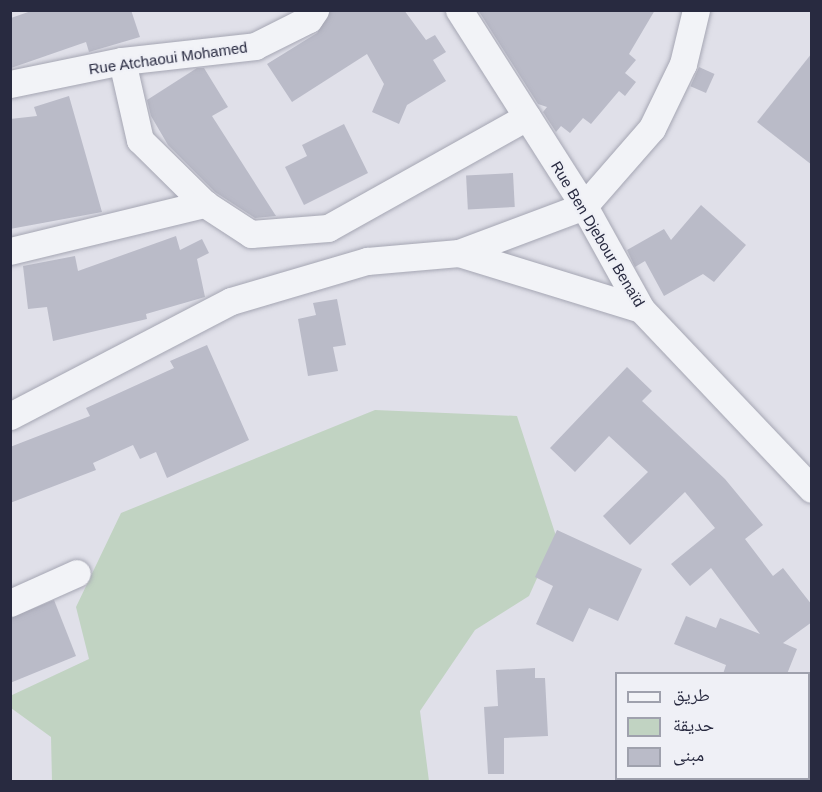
<!DOCTYPE html>
<html>
<head>
<meta charset="utf-8">
<style>
  body { margin:0 }
  #map { position:relative; width:822px; height:792px; overflow:hidden; background:#e0e0e9; font-family:Arial,"Noto Naskh Arabic",sans-serif }
  div>[style] { position:absolute }
  .green>* { inset:0; background:#c1d3c2 }
  .building>* { inset:0; background:#babbc8; transform-origin:0 0 }
  .roads { filter:drop-shadow(0 0 2px #a5a6b3) drop-shadow(0 0 2px #a5a6b3) }
  .minor>* { height:27px; margin:-13.5px; padding:0 13.5px; transform-origin:13.5px; border-radius:13.5px; background:#f2f3f7 }
  span { translate:-50% -50%; white-space:nowrap; text-align:center; line-height:1.15; -webkit-text-stroke:4.5px #eff0f6; paint-order:stroke }
  .street-label { font-size:15px; color:#282a40 }
  .frame { position:absolute; inset:0; border:12px solid #282a40; pointer-events:none }
  .legend { position:absolute; left:615px; top:672px; width:195px; height:108px; box-sizing:border-box; background:#eff0f6; border:2px solid #9fa1ad; margin:0; padding:8px 10px; list-style:none; font-size:18px; color:#282a40 }
  .legend li { display:flex; align-items:center; gap:12px; height:30px }
  .legend b { width:30px; border:2px solid #9fa1ad }
</style>
</head>
<body>
<div id="map">
  <div class="green">
    <div style="clip-path:polygon(375px 410px,517px 416px,556px 536px,529px 596px,475px 630px,420px 711px,429px 781px,52px 781px,51px 737px,11px 708px,10px 696px,89px 659px,76px 607px,121px 513px)"></div>
  </div>
  <div class="building">
    <div style="clip-path:polygon(34px 10px,131px 10px,140px 37px,89px 52px,86px 42px,11px 68px,11px 18px)"></div>
    <div style="clip-path:polygon(331px 10px,404px 10px,426px 40px,435px 35px,446px 52px,433px 60px,446px 81px,407px 105px,399px 124px,372px 112px,384px 84px,367px 54px,292px 102px,267px 64px,317px 33px)"></div>
    <div style="clip-path:polygon(478px 10px,655px 10px,629px 54px,636px 60px,625px 73px,636px 82px,625px 96px,619px 91px,591px 124px,583px 118px,570px 133px,561px 126px,556px 132px,543px 112px,547px 107px,538px 104px)"></div>
    <div style="clip-path:polygon(812px 53px,812px 165px,757px 122px)"></div>
    <div style="left:699px;top:67px;width:17px;height:21px;rotate:24deg"></div>
    <div style="clip-path:polygon(197px 68px,204px 68px,228px 107px,212px 116px,276px 216px,255px 218px,215px 192px,168px 145px,151px 116px,147px 100px)"></div>
    <div style="clip-path:polygon(69px 96px,102px 212px,10px 229px,10px 119px,37px 116px,34px 107px)"></div>
    <div style="clip-path:polygon(344px 124px,368px 173px,304px 205px,285px 167px,307px 156px,302px 145px)"></div>
    <div style="left:513px;top:173px;width:34px;height:47px;rotate:87deg"></div>
    <div style="clip-path:polygon(701px 205px,746px 245px,714px 282px,703px 274px,664px 296px,645px 261px,635px 267px,627px 250px,664px 229px,671px 240px)"></div>
    <div style="clip-path:polygon(176px 236px,180px 250px,202px 239px,209px 253px,197px 259px,205px 297px,146px 314px,147px 319px,53px 341px,47px 307px,28px 309px,23px 266px,75px 256px,78px 271px)"></div>
    <div style="clip-path:polygon(337px 299px,346px 345px,333px 347px,338px 371px,308px 376px,298px 319px,316px 315px,313px 303px)"></div>
    <div style="clip-path:polygon(207px 345px,249px 440px,167px 478px,156px 452px,140px 459px,133px 445px,93px 463px,96px 470px,10px 503px,10px 447px,90px 416px,86px 408px,174px 368px,170px 361px)"></div>
    <div style="clip-path:polygon(627px 367px,652px 391px,642px 401px,725px 479px,763px 525px,745px 539px,773px 576px,783px 568px,812px 605px,812px 622px,783px 643px,797px 649px,787px 674px,723px 674px,726px 665px,674px 644px,686px 616px,716px 628px,720px 618px,760px 634px,711px 568px,690px 586px,671px 564px,715px 528px,685px 492px,630px 545px,603px 516px,648px 472px,609px 436px,575px 472px,550px 448px)"></div>
    <div style="clip-path:polygon(557px 530px,642px 569px,618px 621px,589px 608px,573px 642px,536px 624px,553px 586px,535px 577px)"></div>
    <div style="clip-path:polygon(54px 600px,76px 656px,10px 683px,10px 618px)"></div>
    <div style="clip-path:polygon(535px 668px,535px 678px,545px 678px,548px 736px,504px 738px,504px 774px,488px 774px,484px 707px,498px 706px,496px 670px)"></div>
  </div>
  <div class="roads">
    <div class="minor">
      <div style="left:459px;top:10px;width:232px;rotate:57.5deg"></div>
      <div style="left:584px;top:206px;width:118px;rotate:61deg"></div>
      <div style="left:641px;top:309px;width:248px;rotate:46.5deg"></div>
      <div style="left:122px;top:61px;width:81px;rotate:77.2deg"></div>
      <div style="left:140px;top:140px;width:91px;rotate:44.6deg"></div>
      <div style="left:205px;top:204px;width:55px;rotate:33.1deg"></div>
      <div style="left:251px;top:234px;width:77px;rotate:-4.5deg"></div>
      <div style="left:328px;top:228px;width:228px;rotate:-29.2deg"></div>
      <div style="left:10px;top:84px;width:114px;rotate:-11.6deg"></div>
      <div style="left:122px;top:61px;width:134px;rotate:-6.4deg"></div>
      <div style="left:255px;top:46px;width:60px;rotate:-26.6deg"></div>
      <div style="left:309px;top:19px;width:11px;rotate:-56deg"></div>
      <div style="left:10px;top:251px;width:201px;rotate:-13.6deg"></div>
      <div style="left:459px;top:253px;width:134px;rotate:-20.6deg"></div>
      <div style="left:584px;top:206px;width:103px;rotate:-48.9deg"></div>
      <div style="left:652px;top:128px;width:71px;rotate:-64.2deg"></div>
      <div style="left:683px;top:64px;width:56px;rotate:-76.5deg"></div>
      <div style="left:10px;top:416px;width:249px;rotate:-27.5deg"></div>
      <div style="left:231px;top:301px;width:142px;rotate:-16.4deg"></div>
      <div style="left:367px;top:261px;width:92px;rotate:-5deg"></div>
      <div style="left:459px;top:253px;width:190px;rotate:17.1deg"></div>
      <div style="left:10px;top:603px;width:73px;rotate:-24.1deg"></div>
    </div>
  </div>
  <div class="street-label">
    <span style="left:168px;top:58px;rotate:-8deg">Rue Atchaoui Mohamed</span>
    <span style="left:598px;top:234px;rotate:59deg">Rue Ben Djebour Benaïd</span>
  </div>
  <div class="frame"></div>
  <ul class="legend">
  <li><b style="height:8px;background:#f2f3f7"></b>طريق</li>
  <li><b style="height:16px;background:#c1d3c2"></b>حديقة</li>
  <li><b style="height:16px;background:#babbc8"></b>مبنى</li>
  </ul>
</div>
</body>
</html>
